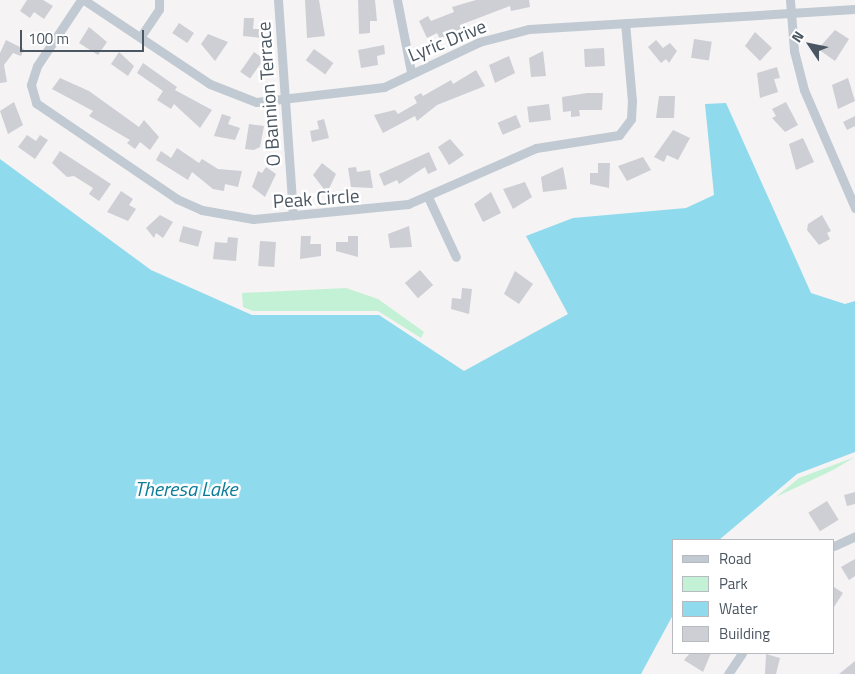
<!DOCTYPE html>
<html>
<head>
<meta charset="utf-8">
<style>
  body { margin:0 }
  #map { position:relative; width:855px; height:674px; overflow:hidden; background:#f5f3f3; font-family:"Titillium Web",sans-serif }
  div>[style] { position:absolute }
  .green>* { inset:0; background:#c3f1d5 }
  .water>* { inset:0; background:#90daee }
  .building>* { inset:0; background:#cdcfd5; transform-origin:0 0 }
  .street>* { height:9px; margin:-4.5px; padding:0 4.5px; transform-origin:4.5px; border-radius:4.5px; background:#c1cad2 }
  span { translate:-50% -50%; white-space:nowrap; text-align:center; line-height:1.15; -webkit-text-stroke:5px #fff; paint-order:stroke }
  .street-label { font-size:19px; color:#4a5661 }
  .water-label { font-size:20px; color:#0c7c9b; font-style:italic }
  .legend { position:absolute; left:672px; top:539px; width:162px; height:115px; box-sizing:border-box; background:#fff; border:1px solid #b7bbc0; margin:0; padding:6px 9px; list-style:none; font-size:15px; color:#4a5661 }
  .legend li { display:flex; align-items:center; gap:10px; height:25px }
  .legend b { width:25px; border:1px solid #b7bbc0 }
  .north { position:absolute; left:785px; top:20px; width:50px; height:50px; -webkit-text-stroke:4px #fff; paint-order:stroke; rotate:304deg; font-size:14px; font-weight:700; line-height:20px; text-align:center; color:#4a5661 }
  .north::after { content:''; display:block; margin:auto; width:18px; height:22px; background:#4a5661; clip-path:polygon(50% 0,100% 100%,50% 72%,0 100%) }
  .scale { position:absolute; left:20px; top:30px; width:124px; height:22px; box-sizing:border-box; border:2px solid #4a5661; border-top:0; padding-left:6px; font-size:15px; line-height:18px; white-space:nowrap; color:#4a5661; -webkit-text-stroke:4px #fff; paint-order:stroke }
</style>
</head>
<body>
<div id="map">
  <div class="green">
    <div style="clip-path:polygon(346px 288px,378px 299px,424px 332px,421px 338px,378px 311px,253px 311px,243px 307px,242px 293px)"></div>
    <div style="clip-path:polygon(855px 457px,833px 470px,776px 497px,799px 478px)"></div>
  </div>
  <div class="water">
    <div style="clip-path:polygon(726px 103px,811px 293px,845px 304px,855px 301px,855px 452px,797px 474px,719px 540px,674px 540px,674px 613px,641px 674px,0 674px,0 159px,151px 270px,252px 315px,379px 315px,464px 371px,568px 314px,526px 236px,573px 218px,686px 208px,714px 195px,705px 104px)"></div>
  </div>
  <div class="building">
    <div style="clip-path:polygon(27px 0,43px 0,53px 6px,44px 19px,34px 12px,30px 18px,20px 11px)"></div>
    <div style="clip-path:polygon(305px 0,319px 0,325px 36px,307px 38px)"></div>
    <div style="clip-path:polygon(358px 0,375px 0,377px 21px,370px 21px,370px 33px,359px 34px)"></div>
    <div style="clip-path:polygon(476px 0,529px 0,530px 7px,511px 11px,510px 6px,460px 25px,461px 29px,440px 39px,437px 33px,427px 38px,419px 21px,428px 16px,431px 21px,454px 12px,452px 7px)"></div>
    <div style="clip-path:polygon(244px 18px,254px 18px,253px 29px,262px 29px,262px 38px,243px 36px)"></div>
    <div style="left:179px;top:23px;width:18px;height:12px;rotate:34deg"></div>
    <div style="clip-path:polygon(89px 27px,107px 42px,98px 55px,79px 43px)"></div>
    <div style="clip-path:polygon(835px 30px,849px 39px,835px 61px,818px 49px)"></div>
    <div style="clip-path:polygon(755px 32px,772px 48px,760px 61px,745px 46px)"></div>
    <div style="clip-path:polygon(208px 34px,228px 42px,215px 61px,201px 44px)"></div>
    <div style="left:694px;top:39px;width:18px;height:19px;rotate:9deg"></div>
    <div style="clip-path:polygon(6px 40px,24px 49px,21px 56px,13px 53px,4px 65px,7px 82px,0 83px,0 53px)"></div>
    <div style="clip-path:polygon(656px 40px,663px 48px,670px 43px,677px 51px,669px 63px,666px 59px,661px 63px,648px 47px)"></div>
    <div style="clip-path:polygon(384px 45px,385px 54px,377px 56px,378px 65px,361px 68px,358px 50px)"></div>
    <div style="left:604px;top:48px;width:18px;height:20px;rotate:87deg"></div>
    <div style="left:314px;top:49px;width:24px;height:14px;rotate:36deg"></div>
    <div style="clip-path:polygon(543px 51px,546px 76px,531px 77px,529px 58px)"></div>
    <div style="clip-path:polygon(119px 52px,134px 66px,128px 76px,111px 64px)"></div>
    <div style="left:254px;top:52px;width:12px;height:24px;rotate:35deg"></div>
    <div style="clip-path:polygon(509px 56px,515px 73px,495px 83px,489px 65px)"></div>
    <div style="clip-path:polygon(143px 63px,177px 87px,175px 90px,212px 110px,200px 128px,174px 104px,171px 109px,157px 100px,163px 91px,137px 73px)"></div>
    <div style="clip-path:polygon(777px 67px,780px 78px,774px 79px,778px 92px,760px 98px,757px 73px)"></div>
    <div style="clip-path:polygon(476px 70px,485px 86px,437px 105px,417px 121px,415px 116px,383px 133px,374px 115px,395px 110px,398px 114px,417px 103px,414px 97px,421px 93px,423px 96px,451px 80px,453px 84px)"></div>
    <div style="clip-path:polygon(60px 78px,89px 91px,139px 127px,144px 120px,159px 137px,150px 150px,140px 142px,135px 149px,127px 143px,130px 140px,89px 116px,93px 111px,52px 89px)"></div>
    <div style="clip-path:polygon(848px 78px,855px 101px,838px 109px,832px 85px)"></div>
    <div style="clip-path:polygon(587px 93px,603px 93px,602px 110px,579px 110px,580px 116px,571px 117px,571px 111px,563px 112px,562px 97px)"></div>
    <div style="clip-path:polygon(659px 96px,675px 96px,674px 118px,656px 118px)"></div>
    <div style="clip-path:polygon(14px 102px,23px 125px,8px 134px,0 111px)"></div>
    <div style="clip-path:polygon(786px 102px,798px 125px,785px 132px,772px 118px,776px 116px,772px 109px)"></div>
    <div style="left:549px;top:104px;width:16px;height:22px;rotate:83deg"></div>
    <div style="clip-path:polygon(222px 114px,231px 117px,228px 124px,240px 128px,235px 140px,214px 136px)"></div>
    <div style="left:516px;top:115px;width:13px;height:20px;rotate:67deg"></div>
    <div style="clip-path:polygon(855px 116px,855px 126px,847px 130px,843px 122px)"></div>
    <div style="clip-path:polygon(324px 119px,329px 138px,312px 142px,310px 131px,319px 129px,317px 121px)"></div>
    <div style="clip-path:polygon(249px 124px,264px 126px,260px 147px,254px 150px,245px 149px)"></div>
    <div style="clip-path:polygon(673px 130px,690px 138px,678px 160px,667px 155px,664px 162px,654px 157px)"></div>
    <div style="clip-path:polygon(27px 135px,36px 141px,40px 135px,48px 140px,35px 159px,18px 147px)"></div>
    <div style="clip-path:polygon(803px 138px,814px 162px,796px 170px,789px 144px)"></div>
    <div style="clip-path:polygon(450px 139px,464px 155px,449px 165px,438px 147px)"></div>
    <div style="clip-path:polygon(177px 148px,199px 163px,202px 159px,218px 169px,242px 171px,238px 187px,225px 184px,224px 191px,213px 189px,192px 172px,188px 180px,156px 160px,161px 151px,171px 158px)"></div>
    <div style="clip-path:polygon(60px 151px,111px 184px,99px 201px,89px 194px,93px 188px,74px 176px,67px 177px,52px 163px)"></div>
    <div style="clip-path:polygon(429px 152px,437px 170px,428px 174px,425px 167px,399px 184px,397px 180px,384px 186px,379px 174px)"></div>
    <div style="clip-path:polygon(643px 157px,651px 170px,627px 181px,618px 166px)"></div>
    <div style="clip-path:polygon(322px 163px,336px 174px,327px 193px,313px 175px)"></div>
    <div style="clip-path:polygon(598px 163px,610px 163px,609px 188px,590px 184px,590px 173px,598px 173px)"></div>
    <div style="clip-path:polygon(266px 167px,276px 174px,265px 197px,252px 187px,258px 171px,262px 173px)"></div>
    <div style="clip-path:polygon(356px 167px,357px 172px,370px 170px,373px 188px,351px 187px,348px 168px)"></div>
    <div style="clip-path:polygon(563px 167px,567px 189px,543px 192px,541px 177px)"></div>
    <div style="clip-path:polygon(525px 182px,532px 197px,513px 209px,503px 189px)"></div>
    <div style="clip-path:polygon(121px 191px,133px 199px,129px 205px,136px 209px,128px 221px,107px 212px)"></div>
    <div style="clip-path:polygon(491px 192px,501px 213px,483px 222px,474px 204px)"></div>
    <div style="clip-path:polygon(160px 215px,173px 222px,163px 238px,156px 233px,154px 238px,146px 228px)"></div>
    <div style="clip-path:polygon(822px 215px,831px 231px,827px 233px,830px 239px,819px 245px,807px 230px,808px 224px)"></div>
    <div style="left:183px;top:226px;width:20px;height:16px;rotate:15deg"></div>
    <div style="clip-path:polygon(409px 226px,412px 247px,390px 248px,388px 234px)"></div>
    <div style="clip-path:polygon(301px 236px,311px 236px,310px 244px,321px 244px,321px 256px,300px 259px)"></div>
    <div style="clip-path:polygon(348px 236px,358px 236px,358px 257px,336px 251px,336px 242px,348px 242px)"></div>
    <div style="clip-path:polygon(228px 237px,238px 238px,236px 261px,213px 259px,215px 242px,227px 243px)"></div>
    <div style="left:260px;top:241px;width:16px;height:25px;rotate:4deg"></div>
    <div style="left:420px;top:270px;width:20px;height:20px;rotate:49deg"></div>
    <div style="clip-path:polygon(515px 271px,533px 284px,519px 304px,504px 294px)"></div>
    <div style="clip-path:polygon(462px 288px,472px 289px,469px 314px,451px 309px,452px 298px,461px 299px)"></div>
    <div style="clip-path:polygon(855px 492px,855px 504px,847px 506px,844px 495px)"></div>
    <div style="left:827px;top:501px;width:22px;height:22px;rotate:58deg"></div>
    <div style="clip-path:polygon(855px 559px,855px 576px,849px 580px,841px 567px)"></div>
    <div style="clip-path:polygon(834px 587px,843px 593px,834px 607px)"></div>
    <div style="clip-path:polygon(690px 653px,711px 653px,703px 672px,684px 660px)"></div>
    <div style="clip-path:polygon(766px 654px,780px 658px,776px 674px,765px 674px)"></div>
    <div style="clip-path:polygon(855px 661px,855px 674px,839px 674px)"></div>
  </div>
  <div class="street">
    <div style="left:81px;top:0;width:79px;rotate:123.7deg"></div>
    <div style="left:37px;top:66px;width:20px;rotate:108deg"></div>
    <div style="left:31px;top:85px;width:19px;rotate:74deg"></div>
    <div style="left:36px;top:103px;width:171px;rotate:34.2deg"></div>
    <div style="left:177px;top:199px;width:27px;rotate:24deg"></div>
    <div style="left:202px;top:210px;width:52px;rotate:10deg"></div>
    <div style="left:253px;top:219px;width:156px;rotate:-5.5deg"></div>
    <div style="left:408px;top:204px;width:140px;rotate:-23.6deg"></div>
    <div style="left:536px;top:148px;width:84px;rotate:-8.9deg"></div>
    <div style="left:619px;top:135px;width:20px;rotate:-53deg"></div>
    <div style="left:631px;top:119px;width:18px;rotate:-87deg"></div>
    <div style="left:632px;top:101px;width:78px;rotate:-95.1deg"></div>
    <div style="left:84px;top:0;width:151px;rotate:33.7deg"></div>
    <div style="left:210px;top:84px;width:49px;rotate:21.4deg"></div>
    <div style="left:256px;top:102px;width:129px;rotate:-6.7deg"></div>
    <div style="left:384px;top:87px;width:105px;rotate:-25.3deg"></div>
    <div style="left:479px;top:42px;width:52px;rotate:-14.6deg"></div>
    <div style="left:529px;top:29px;width:327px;rotate:-3.5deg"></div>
    <div style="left:278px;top:0;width:216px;rotate:86deg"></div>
    <div style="left:397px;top:0;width:73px;rotate:79deg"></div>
    <div style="left:790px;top:0;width:51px;rotate:85.5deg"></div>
    <div style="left:794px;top:51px;width:40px;rotate:75.6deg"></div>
    <div style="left:804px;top:90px;width:129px;rotate:66.6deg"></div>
    <div style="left:141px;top:36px;width:32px;rotate:-56deg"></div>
    <div style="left:159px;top:9px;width:9px;rotate:-90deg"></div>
    <div style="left:428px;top:197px;width:66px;rotate:65deg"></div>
    <div style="left:834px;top:546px;width:23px;rotate:-25deg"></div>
    <div style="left:728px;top:674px;width:25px;rotate:-56deg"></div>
  </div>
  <div class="street-label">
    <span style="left:447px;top:40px;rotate:-22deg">Lyric Drive</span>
    <span style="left:268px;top:94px;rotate:-94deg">O Bannion Terrace</span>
    <span style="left:316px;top:198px;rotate:-4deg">Peak Circle</span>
  </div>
  <div class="water-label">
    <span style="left:186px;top:488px">Theresa Lake</span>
  </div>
  <ul class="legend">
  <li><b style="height:6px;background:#c1cad2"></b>Road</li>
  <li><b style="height:14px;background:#c3f1d5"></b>Park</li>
  <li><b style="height:14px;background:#90daee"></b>Water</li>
  <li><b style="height:14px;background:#cdcfd5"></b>Building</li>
  </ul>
  <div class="north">N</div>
  <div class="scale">100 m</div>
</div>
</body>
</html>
